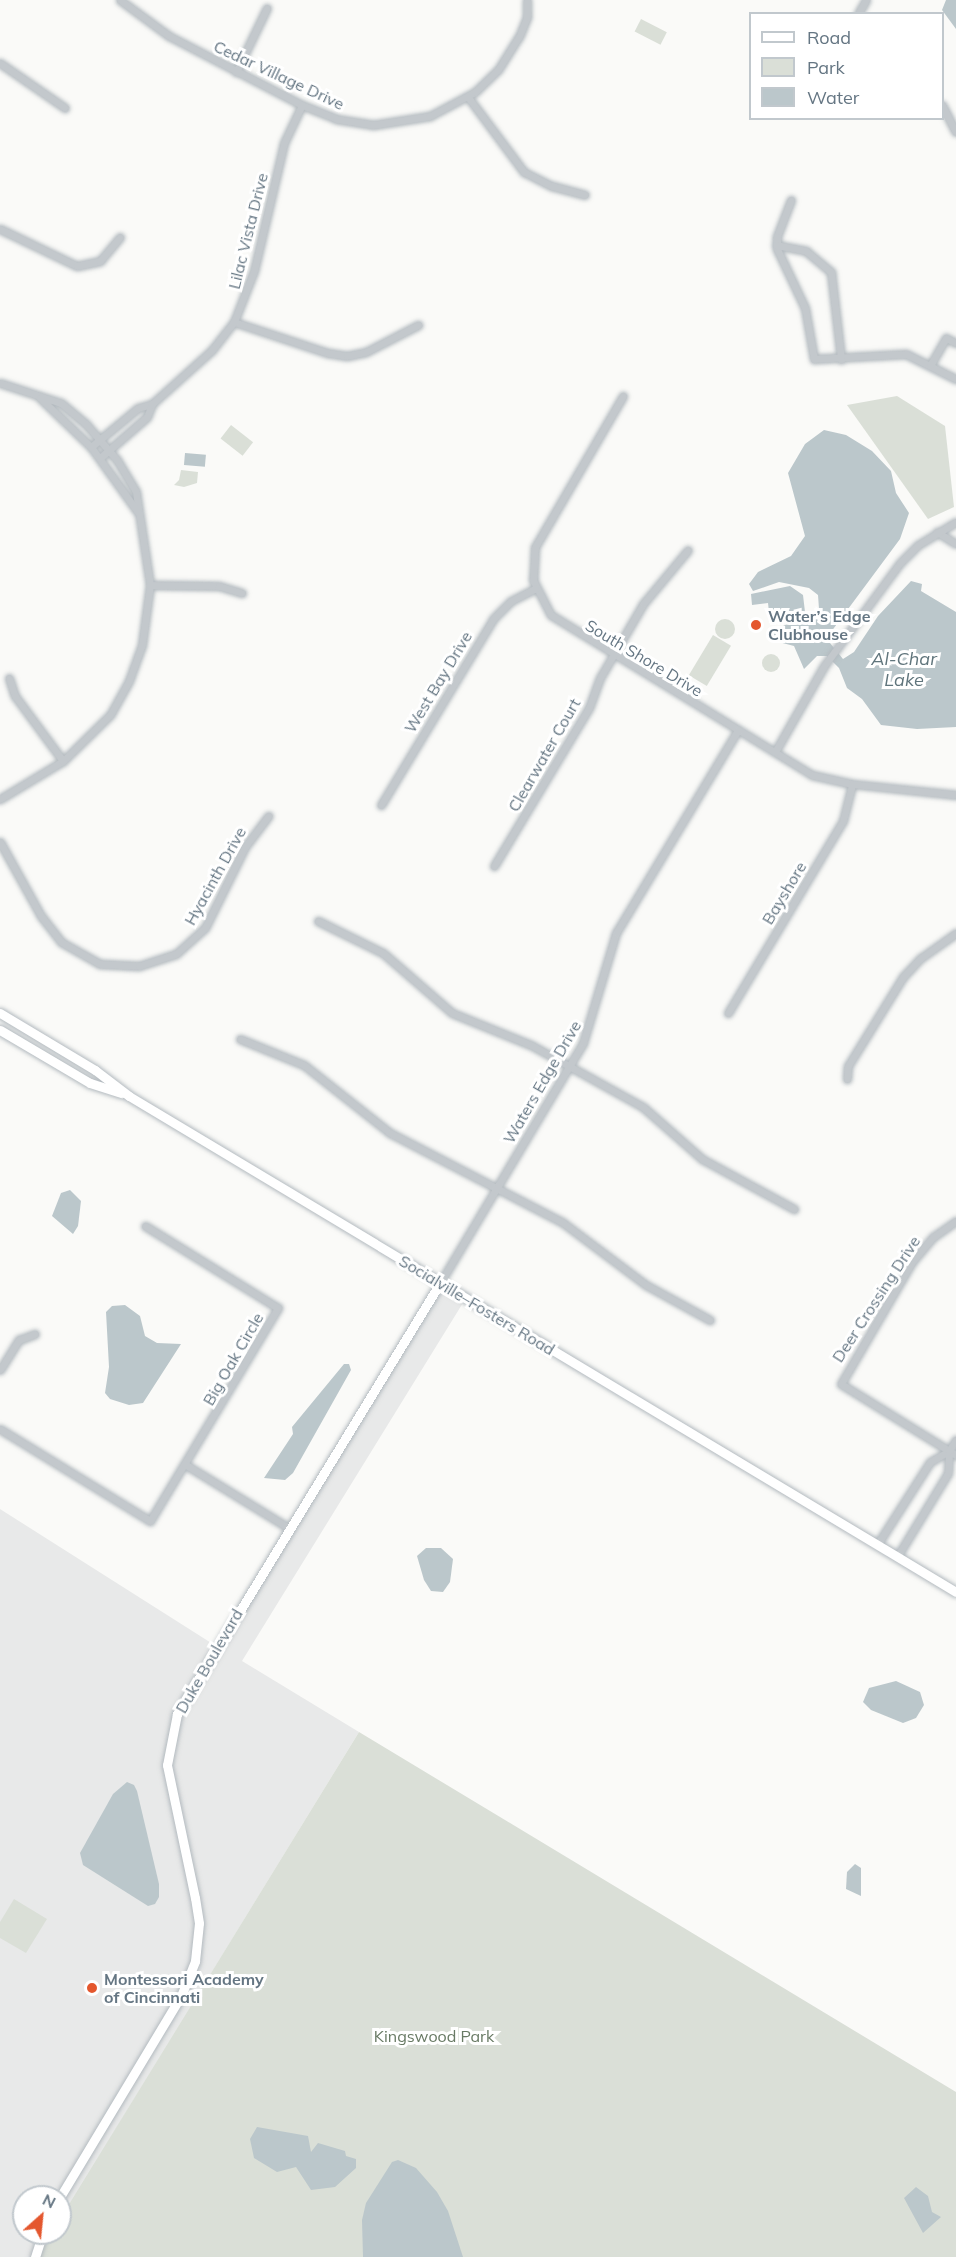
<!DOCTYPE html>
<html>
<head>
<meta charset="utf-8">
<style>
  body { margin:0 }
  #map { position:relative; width:956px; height:2257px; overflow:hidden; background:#fafaf8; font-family:Mulish,sans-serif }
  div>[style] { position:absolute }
  .built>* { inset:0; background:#e8e9e9 }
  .green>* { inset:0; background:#dadfd7; transform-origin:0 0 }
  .round { border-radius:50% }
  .water>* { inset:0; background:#bbc7cb; transform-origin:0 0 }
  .roads { filter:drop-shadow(0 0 2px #b3babf) drop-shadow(0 0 2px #b3babf) }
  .street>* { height:7px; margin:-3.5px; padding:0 3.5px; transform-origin:3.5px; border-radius:3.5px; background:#c3c8cc }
  .secondary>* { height:9px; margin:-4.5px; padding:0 4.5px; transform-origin:4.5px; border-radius:4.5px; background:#fff }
  .dots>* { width:16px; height:16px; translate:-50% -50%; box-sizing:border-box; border:3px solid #fff; border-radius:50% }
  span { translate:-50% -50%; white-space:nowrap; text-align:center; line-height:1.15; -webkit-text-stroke:6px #fff; paint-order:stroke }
  .street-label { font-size:16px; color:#657683 }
  .poi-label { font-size:16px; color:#657683; font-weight:700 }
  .left { translate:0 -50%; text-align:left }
  .park-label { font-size:16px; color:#687a64 }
  .water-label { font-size:18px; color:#60757c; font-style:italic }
  .legend { position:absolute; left:749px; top:12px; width:195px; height:108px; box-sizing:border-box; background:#fff; border:2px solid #c1c8cd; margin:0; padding:8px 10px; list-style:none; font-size:18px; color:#657683 }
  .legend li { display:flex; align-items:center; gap:12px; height:30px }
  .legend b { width:30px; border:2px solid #c1c8cd }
  .north { position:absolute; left:12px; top:2185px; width:60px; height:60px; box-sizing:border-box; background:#fff; border:2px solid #c1c8cd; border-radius:50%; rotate:27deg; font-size:16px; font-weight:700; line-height:24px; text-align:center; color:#657683 }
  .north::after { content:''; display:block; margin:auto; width:21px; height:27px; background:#e4572e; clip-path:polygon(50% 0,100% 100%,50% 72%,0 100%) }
</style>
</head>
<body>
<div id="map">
  <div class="built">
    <div style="clip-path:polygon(440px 1283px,466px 1298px,242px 1661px,359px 1732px,60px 2220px,60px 2197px,24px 2197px,24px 2233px,52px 2233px,38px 2257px,0 2257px,0 1509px,216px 1646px)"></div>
  </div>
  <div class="green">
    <div style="left:641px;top:19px;width:29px;height:14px;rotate:27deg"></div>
    <div style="clip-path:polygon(897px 396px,945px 426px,954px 507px,928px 519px,847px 405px)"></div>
    <div style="left:231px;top:425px;width:28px;height:17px;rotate:38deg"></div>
    <div style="clip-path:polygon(181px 470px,198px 472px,197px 483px,184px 487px,174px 485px,179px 480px)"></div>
    <div class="round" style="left:715px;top:619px;width:20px;height:20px"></div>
    <div style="left:713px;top:635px;width:21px;height:47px;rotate:31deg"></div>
    <div class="round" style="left:762px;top:654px;width:18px;height:18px"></div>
    <div style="clip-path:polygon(359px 1732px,956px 2092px,956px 2257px,37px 2257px,51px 2233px,60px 2233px,60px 2219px)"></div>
    <div style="clip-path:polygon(14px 1899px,47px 1919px,26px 1953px,0 1938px,0 1922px)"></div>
  </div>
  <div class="water">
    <div style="clip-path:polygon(946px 0,956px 0,956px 29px,942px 10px)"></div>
    <div style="clip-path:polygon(824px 430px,846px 435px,872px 451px,891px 471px,896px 493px,909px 513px,900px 539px,831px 632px,830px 643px,843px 659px,854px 652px,878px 616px,911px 581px,922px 584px,921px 591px,956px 612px,956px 727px,917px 729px,881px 725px,862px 699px,847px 688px,839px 668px,827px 656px,817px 656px,804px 669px,794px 646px,771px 640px,769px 632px,790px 623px,812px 620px,819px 609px,818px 595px,809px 588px,779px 582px,753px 591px,749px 584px,758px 572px,791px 556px,805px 536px,788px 473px,805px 444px)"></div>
    <div style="left:185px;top:453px;width:21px;height:12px;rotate:5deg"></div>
    <div style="clip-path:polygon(790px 586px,803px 595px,805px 612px,777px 616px,769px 612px,768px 603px,752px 605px,751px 594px)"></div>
    <div style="clip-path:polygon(70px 1190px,81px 1201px,78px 1226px,73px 1234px,52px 1216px,61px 1193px)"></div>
    <div style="clip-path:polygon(125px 1305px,140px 1316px,145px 1336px,157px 1343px,181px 1344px,143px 1403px,129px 1405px,110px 1399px,105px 1393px,109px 1367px,106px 1312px,112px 1306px)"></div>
    <div style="clip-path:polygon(344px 1364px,349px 1364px,351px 1370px,293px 1473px,285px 1480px,264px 1478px,293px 1434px,292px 1427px)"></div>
    <div style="clip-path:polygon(426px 1548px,441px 1548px,453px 1559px,450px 1582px,443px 1592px,431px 1591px,424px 1580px,417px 1556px)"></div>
    <div style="clip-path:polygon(896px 1681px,920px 1692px,924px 1705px,916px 1718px,903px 1723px,871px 1710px,863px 1702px,869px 1688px)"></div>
    <div style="clip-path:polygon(127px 1782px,134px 1785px,137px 1791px,159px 1884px,159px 1897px,155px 1904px,148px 1906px,83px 1865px,80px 1853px,113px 1794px)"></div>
    <div style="clip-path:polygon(855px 1864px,861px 1868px,861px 1896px,846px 1889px,847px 1872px)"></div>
    <div style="clip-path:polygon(257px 2127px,308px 2136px,311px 2152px,318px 2143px,345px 2151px,346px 2156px,356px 2159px,356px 2168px,335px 2187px,311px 2190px,296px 2167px,277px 2172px,254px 2158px,250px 2139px)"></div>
    <div style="clip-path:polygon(398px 2160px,416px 2168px,437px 2192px,448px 2211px,463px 2257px,363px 2257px,362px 2220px,366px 2203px,392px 2162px)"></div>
    <div style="clip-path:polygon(916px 2187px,928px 2196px,932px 2212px,941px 2217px,923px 2233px,904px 2198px)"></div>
  </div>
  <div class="roads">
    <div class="street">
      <div style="left:120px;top:0;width:61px;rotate:36.3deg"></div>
      <div style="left:169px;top:36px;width:150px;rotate:27.4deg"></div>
      <div style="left:302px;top:105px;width:37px;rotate:22deg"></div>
      <div style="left:336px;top:119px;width:37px;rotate:9deg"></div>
      <div style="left:373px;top:125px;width:58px;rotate:-9deg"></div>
      <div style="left:430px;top:116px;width:51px;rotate:-28.1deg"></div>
      <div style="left:475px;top:92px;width:32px;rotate:-44deg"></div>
      <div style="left:498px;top:70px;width:39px;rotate:-58deg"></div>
      <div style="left:519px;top:37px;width:22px;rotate:-68deg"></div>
      <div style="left:527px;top:17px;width:17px;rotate:-90deg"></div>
      <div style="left:858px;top:14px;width:16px;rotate:-60deg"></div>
      <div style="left:0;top:63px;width:79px;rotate:34.7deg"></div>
      <div style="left:236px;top:72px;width:71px;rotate:-64.2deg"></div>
      <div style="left:468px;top:97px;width:94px;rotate:53.3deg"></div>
      <div style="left:524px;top:172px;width:31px;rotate:27deg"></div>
      <div style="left:552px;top:186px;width:34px;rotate:15deg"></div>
      <div style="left:942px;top:105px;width:30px;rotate:63deg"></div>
      <div style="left:791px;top:200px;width:40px;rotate:111deg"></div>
      <div style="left:777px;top:237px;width:12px;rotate:90deg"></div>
      <div style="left:777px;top:249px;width:65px;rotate:64.6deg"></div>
      <div style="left:805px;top:308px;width:52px;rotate:80deg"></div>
      <div style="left:814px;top:359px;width:92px;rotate:-3.1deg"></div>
      <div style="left:906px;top:354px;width:56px;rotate:26.6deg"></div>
      <div style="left:0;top:229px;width:85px;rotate:25.7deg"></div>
      <div style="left:77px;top:266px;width:24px;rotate:-12deg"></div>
      <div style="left:100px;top:261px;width:31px;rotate:-50deg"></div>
      <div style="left:776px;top:245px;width:31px;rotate:11deg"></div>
      <div style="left:806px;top:251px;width:33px;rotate:40deg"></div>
      <div style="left:831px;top:272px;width:88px;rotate:83.4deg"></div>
      <div style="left:234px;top:322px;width:99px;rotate:18.3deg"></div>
      <div style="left:328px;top:353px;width:19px;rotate:9deg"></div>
      <div style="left:347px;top:356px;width:19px;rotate:-12deg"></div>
      <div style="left:366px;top:352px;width:59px;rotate:-27.4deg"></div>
      <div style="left:931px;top:364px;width:30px;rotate:-60deg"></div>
      <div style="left:946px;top:338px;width:11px;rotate:27deg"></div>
      <div style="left:0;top:383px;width:64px;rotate:18.2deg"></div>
      <div style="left:61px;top:403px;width:33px;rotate:40deg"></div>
      <div style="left:86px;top:424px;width:48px;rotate:49.3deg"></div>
      <div style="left:117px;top:460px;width:37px;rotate:59deg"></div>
      <div style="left:136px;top:492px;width:94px;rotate:81.4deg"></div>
      <div style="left:150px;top:585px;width:61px;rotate:97.6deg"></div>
      <div style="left:142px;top:645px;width:38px;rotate:110deg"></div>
      <div style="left:129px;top:681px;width:39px;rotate:119deg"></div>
      <div style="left:110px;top:715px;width:66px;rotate:135.6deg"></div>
      <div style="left:63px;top:761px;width:74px;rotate:148.9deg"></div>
      <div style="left:623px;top:396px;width:175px;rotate:120.2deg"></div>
      <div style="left:535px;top:547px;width:33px;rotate:93deg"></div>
      <div style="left:533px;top:580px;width:39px;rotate:63deg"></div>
      <div style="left:551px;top:615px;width:306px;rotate:31.5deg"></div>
      <div style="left:812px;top:775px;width:41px;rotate:12.7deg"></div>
      <div style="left:852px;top:784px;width:105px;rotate:6deg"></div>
      <div style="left:40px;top:398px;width:71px;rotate:43.9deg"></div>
      <div style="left:91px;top:447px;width:79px;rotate:54.3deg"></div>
      <div style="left:91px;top:447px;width:61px;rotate:-39.7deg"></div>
      <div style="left:138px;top:408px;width:15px;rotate:-16deg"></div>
      <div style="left:100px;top:458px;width:62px;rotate:-41.1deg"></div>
      <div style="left:147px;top:417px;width:14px;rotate:-69deg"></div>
      <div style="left:152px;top:404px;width:81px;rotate:-42deg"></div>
      <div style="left:212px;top:350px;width:36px;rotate:-52deg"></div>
      <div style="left:234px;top:322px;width:55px;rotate:-68.6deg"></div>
      <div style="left:254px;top:271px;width:131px;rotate:-76.8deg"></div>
      <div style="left:284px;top:143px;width:42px;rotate:-64.7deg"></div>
      <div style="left:937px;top:532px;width:22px;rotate:32deg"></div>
      <div style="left:150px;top:585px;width:69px;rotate:0.8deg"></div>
      <div style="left:219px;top:586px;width:24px;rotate:17deg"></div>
      <div style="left:9px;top:678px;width:19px;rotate:72deg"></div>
      <div style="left:15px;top:696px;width:81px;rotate:53.6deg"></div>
      <div style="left:775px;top:752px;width:99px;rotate:-60.3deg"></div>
      <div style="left:824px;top:666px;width:128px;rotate:-53.6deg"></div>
      <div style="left:900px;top:563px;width:25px;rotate:-45deg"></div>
      <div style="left:918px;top:545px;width:44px;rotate:-31.2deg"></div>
      <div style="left:381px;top:805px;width:217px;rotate:-58.9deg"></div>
      <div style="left:493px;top:619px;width:25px;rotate:-45deg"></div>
      <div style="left:511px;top:601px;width:27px;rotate:-27deg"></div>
      <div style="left:0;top:842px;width:85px;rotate:61deg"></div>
      <div style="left:41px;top:916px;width:33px;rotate:52deg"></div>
      <div style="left:61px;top:942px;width:45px;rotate:29.4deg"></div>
      <div style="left:100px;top:964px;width:39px;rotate:3deg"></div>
      <div style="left:139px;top:966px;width:39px;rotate:-18deg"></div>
      <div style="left:176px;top:954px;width:39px;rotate:-42deg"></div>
      <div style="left:205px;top:928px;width:90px;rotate:-63.7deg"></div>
      <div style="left:245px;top:847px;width:39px;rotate:-53deg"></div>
      <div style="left:494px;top:866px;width:184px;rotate:-59deg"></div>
      <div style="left:589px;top:708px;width:32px;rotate:-70deg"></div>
      <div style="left:600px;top:678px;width:86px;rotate:-59.8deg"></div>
      <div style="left:643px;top:604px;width:70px;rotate:-50.2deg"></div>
      <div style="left:318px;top:921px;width:72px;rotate:26.2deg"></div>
      <div style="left:383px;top:953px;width:91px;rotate:41deg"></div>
      <div style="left:452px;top:1013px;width:85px;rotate:22.1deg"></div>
      <div style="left:531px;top:1045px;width:128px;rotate:29deg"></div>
      <div style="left:643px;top:1107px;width:79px;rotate:41.4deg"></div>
      <div style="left:702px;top:1159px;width:105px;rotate:28.5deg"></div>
      <div style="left:728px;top:1013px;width:224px;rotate:-59.1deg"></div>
      <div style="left:843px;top:821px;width:38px;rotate:-76deg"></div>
      <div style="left:240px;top:1039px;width:69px;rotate:22.1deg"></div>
      <div style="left:304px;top:1065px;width:110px;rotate:38.3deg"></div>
      <div style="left:390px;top:1133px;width:194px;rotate:27.4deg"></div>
      <div style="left:562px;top:1222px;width:105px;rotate:36.9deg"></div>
      <div style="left:646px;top:1285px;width:73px;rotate:28.7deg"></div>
      <div style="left:847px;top:1079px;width:13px;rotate:-86deg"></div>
      <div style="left:848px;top:1066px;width:105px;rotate:-58.3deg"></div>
      <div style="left:903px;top:977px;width:26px;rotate:-47deg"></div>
      <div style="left:921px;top:958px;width:43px;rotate:-35.5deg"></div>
      <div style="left:956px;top:1221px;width:28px;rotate:145deg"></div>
      <div style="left:933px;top:1237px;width:33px;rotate:130deg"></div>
      <div style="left:912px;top:1262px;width:141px;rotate:120.2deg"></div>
      <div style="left:841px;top:1384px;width:135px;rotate:31.7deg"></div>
      <div style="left:440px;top:1283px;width:279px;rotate:-59.2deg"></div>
      <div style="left:583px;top:1043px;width:115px;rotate:-73.3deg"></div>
      <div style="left:616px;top:933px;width:237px;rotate:-59deg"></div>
      <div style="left:0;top:1370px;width:36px;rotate:-58deg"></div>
      <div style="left:19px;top:1340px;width:17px;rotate:-21deg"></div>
      <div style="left:0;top:1429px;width:176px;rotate:31.5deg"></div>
      <div style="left:150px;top:1521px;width:249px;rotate:-59deg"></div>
      <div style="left:278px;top:1308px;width:156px;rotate:-148.3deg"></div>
      <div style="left:186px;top:1465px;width:121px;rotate:31.5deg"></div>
      <div style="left:877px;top:1545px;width:98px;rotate:-57.4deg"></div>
      <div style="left:930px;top:1462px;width:22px;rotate:-30deg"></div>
      <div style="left:897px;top:1557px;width:98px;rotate:-58.7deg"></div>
      <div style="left:948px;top:1473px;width:22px;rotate:-87deg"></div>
      <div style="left:949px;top:1451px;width:13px;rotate:-58deg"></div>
    </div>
    <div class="secondary">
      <div style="left:0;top:1013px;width:111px;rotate:31deg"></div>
      <div style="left:95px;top:1070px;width:43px;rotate:37.4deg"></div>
      <div style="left:129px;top:1096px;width:964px;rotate:30.95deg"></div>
      <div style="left:0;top:1030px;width:104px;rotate:30.5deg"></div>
      <div style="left:90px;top:1083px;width:33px;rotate:18deg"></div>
      <div style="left:60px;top:2197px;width:235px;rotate:-59deg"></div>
      <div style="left:181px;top:1996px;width:38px;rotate:-68deg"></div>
      <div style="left:195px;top:1961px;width:38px;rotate:-84deg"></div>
      <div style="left:199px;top:1923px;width:25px;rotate:-99deg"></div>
      <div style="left:195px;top:1898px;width:136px;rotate:-101.9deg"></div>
      <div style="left:167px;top:1765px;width:52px;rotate:-78.9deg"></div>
      <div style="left:177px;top:1714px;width:505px;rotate:-58.61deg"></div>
      <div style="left:35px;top:2257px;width:25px;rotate:-72deg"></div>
    </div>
  </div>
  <div class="dots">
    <div style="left:756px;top:625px;background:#e4572e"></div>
    <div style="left:92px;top:1988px;background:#e4572e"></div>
  </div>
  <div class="street-label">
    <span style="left:279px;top:75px;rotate:25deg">Cedar Village Drive</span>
    <span style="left:248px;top:231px;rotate:-76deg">Lilac Vista Drive</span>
    <span style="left:644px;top:658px;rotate:31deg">South Shore Drive</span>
    <span style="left:438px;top:682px;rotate:-59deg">West Bay Drive</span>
    <span style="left:544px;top:755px;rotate:-60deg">Clearwater Court</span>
    <span style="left:215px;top:876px;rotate:-61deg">Hyacinth Drive</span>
    <span style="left:784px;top:893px;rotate:-59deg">Bayshore</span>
    <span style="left:542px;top:1082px;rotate:-60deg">Waters Edge Drive</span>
    <span style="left:876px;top:1299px;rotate:-57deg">Deer Crossing Drive</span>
    <span style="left:477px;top:1305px;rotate:31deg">Socialville–Fosters Road</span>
    <span style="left:233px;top:1359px;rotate:-60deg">Big Oak Circle</span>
    <span style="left:209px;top:1661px;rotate:-60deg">Duke Boulevard</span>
  </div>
  <div class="poi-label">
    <span class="left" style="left:768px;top:625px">Water’s Edge<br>Clubhouse</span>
    <span class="left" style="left:104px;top:1988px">Montessori Academy<br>of Cincinnati</span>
  </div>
  <div class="park-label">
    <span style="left:434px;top:2036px">Kingswood Park</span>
  </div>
  <div class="water-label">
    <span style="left:904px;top:670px">Al-Char<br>Lake</span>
  </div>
  <ul class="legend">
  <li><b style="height:8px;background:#fff"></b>Road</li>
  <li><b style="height:16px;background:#dadfd7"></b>Park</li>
  <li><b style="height:16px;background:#bbc7cb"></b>Water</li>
  </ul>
  <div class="north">N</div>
</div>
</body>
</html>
